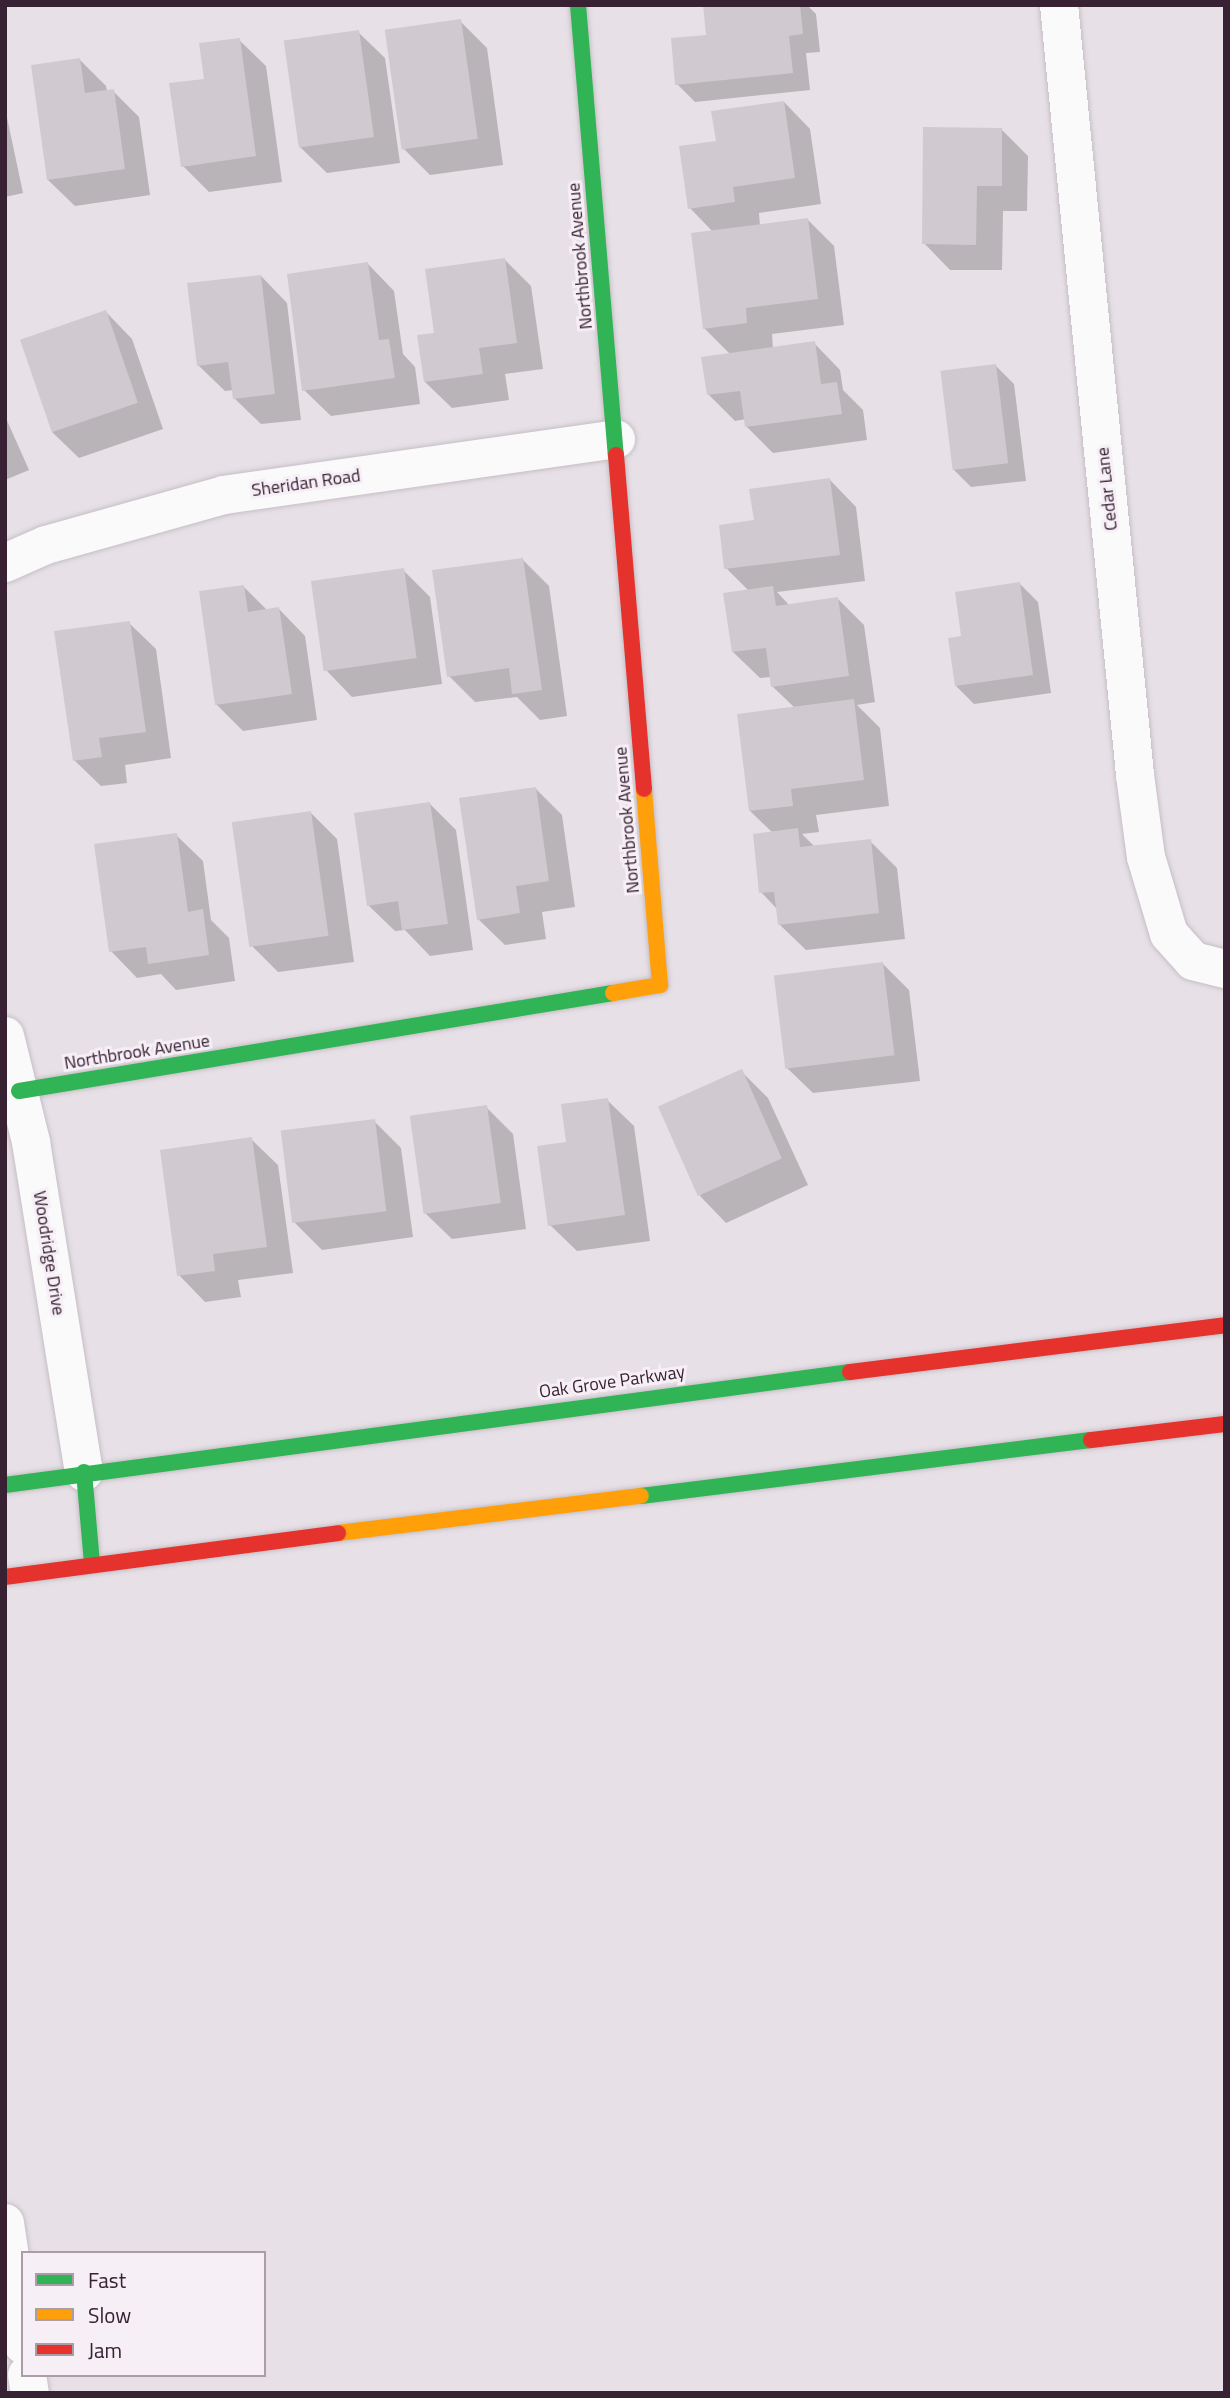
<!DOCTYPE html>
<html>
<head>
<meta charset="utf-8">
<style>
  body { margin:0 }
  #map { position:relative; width:1230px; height:2398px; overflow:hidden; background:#e7e1e7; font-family:"Titillium Web",sans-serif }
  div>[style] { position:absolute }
  .shadow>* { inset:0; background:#0003 }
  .building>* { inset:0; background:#d0cad0; transform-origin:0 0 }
  .roads { filter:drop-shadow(0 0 2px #c6bec5) drop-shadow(0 0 2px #c6bec5) }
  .street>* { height:38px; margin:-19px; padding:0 19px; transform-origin:19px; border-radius:19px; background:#fbfafb }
  .fast>* { height:16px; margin:-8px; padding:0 8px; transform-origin:8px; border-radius:8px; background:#30b455 }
  .slow>* { height:16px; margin:-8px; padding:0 8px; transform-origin:8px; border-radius:8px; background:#ff9f0a }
  .jam>* { height:16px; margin:-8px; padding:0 8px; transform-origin:8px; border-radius:8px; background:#e5322d }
  span { translate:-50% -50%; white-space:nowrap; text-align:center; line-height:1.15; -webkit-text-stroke:6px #f6eff6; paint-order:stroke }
  .street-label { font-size:18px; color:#382133 }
  .frame { position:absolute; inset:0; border:7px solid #382133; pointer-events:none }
  .legend { position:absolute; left:21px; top:2251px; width:245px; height:126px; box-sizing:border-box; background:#f6eff6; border:2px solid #aa9da8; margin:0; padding:9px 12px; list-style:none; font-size:21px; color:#382133 }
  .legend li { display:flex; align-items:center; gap:14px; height:35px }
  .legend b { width:35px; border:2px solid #aa9da8 }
</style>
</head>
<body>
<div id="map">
  <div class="shadow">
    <div style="clip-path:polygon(716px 5px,807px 5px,816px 14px,820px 52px,806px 53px,810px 90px,695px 102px,677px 84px,707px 36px)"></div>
    <div style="clip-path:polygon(460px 21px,487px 48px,503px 165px,430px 175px,404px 149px)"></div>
    <div style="clip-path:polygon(358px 32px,385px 58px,400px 163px,327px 173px,300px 147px)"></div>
    <div style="clip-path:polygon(239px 40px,266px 66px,282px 182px,209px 192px,183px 166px)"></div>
    <div style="clip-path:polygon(80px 60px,106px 86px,107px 92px,113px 91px,139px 117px,150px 195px,75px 206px,48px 180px)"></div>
    <div style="clip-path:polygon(784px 102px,810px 129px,821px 204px,759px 213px,760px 226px,808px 220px,834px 246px,844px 325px,772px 334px,773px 349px,814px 343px,840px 370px,843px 390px,863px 410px,867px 440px,773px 453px,747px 427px,746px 419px,735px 421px,708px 394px,731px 355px,704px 328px,713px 232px,690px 208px,718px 143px)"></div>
    <div style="clip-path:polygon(5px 108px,23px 193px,5px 197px)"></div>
    <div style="clip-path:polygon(1001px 129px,1028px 156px,1027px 211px,1003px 211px,1002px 270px,950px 270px,924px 243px)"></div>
    <div style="clip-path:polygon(505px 260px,531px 286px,543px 369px,505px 374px,509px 400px,452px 408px,425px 382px,436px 334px)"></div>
    <div style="clip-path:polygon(368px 264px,394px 291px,403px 354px,415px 367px,420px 404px,331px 416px,304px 390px)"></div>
    <div style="clip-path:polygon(261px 276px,287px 303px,301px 420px,261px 424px,234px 398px,234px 390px,225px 391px,198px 365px)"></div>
    <div style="clip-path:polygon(106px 312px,132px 339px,163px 429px,79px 458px,52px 432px)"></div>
    <div style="clip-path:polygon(996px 366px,1014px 384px,1026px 481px,971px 487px,953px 469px)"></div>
    <div style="clip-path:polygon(5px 416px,29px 470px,5px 480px)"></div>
    <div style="clip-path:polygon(830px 480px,856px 507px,865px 581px,777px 592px,790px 606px,838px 599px,864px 625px,875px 702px,857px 705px,880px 728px,889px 806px,816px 815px,819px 832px,802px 834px,815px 847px,870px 841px,897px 868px,905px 939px,806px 950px,779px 924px,777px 909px,761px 892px,773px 833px,750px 811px,795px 708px,773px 687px,771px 677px,760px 678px,733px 652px,749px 591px,726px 568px,756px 522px)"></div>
    <div style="clip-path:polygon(523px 560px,549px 586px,567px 716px,540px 720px,517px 697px,475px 702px,449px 676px)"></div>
    <div style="clip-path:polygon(403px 570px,430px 597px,442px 684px,352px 697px,326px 670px)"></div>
    <div style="clip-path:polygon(1020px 584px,1038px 602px,1051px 693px,974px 704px,956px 686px)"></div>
    <div style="clip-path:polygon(243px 586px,268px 611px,279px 609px,305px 636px,317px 720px,243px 731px,216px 704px)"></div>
    <div style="clip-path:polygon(129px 623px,156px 649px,171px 758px,125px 765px,127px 783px,101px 786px,74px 760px)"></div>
    <div style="clip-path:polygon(536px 789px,562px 815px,575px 907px,542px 912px,546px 939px,505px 945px,478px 919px)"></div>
    <div style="clip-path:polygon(430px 804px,456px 830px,473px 950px,430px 956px,405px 930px,395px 931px,368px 905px)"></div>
    <div style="clip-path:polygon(311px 813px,337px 839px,354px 962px,278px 972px,252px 946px)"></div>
    <div style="clip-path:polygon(176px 835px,203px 861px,211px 920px,229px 938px,235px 981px,176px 990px,161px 974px,137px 978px,111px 951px)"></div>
    <div style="clip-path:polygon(883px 964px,909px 990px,920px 1081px,813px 1093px,786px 1067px)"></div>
    <div style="clip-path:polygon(741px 1071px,768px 1098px,808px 1185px,726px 1223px,700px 1196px)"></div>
    <div style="clip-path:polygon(607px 1100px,634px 1126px,650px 1241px,577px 1251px,550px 1225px)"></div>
    <div style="clip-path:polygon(486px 1107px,513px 1134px,526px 1229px,452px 1239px,425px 1213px)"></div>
    <div style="clip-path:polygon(374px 1121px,401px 1148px,413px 1237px,322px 1250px,295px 1223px)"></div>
    <div style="clip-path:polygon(251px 1139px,278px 1165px,293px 1273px,238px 1280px,241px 1297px,205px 1302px,179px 1275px)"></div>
  </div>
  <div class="building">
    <div style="clip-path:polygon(703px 5px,800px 5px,803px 34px,789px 36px,793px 73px,675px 85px,671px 38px,706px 35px)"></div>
    <div style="left:461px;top:19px;width:121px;height:77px;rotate:82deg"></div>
    <div style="left:359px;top:30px;width:108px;height:76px;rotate:82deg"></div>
    <div style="clip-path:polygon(240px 38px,256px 156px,181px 167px,169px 83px,204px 79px,199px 43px)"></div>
    <div style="clip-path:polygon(80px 58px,85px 93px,114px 89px,125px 169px,47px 180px,31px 65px)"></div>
    <div style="clip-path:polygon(784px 101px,795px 178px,733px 187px,735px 202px,688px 209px,679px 146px,716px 141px,711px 111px)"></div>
    <div style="clip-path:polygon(923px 127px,1002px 128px,1002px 186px,977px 186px,976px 245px,922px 244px)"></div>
    <div style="clip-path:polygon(808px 218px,818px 299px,746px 308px,747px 323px,703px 329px,691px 233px)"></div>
    <div style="clip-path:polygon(505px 258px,517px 343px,479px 348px,483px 374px,424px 382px,417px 335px,434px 333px,425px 269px)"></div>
    <div style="clip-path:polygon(368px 262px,379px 340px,389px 339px,395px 378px,302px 391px,287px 274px)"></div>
    <div style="clip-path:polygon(261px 275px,275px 394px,233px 399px,228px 362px,197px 366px,187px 283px)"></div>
    <div style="left:106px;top:310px;width:98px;height:91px;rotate:71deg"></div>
    <div style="clip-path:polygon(815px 341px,821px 384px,837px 382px,842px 414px,745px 427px,740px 391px,707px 395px,701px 357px)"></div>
    <div style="left:996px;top:364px;width:100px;height:56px;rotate:83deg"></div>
    <div style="clip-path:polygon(830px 478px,840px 555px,724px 569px,719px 525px,754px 520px,749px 489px)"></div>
    <div style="clip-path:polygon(523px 558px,542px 690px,512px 694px,509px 668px,447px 677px,432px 570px)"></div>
    <div style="left:404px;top:568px;width:91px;height:94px;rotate:82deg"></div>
    <div style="clip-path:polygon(1020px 582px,1033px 675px,955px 686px,948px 638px,961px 636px,955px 592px)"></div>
    <div style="clip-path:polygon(244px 585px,248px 612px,279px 607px,292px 694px,215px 705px,199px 591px)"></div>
    <div style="clip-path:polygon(773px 586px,776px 606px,838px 597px,849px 676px,771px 687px,766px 648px,732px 652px,723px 593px)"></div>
    <div style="clip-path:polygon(130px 621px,146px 732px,99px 738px,102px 757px,73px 761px,54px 631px)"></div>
    <div style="clip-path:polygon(854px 699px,864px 780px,791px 789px,793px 806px,749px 811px,737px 714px)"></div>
    <div style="clip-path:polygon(536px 787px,549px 881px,516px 886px,520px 913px,477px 920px,459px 798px)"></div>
    <div style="clip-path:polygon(430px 802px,448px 924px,402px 930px,398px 901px,367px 906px,354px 813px)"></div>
    <div style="left:311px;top:811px;width:126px;height:80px;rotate:82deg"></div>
    <div style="clip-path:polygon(798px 828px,800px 847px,871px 839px,879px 913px,778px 925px,774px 892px,759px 893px,753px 834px)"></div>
    <div style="clip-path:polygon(177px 833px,188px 912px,203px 909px,209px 955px,148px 964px,146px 947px,109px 952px,94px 844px)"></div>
    <div style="left:883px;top:962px;width:94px;height:110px;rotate:83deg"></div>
    <div style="left:742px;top:1069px;width:98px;height:92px;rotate:66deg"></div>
    <div style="clip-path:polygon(608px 1098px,625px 1215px,548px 1226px,537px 1146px,566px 1142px,561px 1104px)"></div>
    <div style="left:487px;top:1105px;width:99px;height:78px;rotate:82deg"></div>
    <div style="left:375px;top:1119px;width:93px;height:95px;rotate:83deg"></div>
    <div style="clip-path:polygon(252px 1137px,267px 1247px,213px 1254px,215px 1271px,177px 1276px,160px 1150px)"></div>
  </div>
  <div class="roads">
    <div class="street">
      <div style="left:1059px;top:5px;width:774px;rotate:84.36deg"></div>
      <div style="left:1135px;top:775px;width:83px;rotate:82.4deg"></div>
      <div style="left:1146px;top:857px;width:80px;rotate:73.4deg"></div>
      <div style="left:1169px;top:934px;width:36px;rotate:48deg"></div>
      <div style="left:1193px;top:961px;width:33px;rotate:14deg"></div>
      <div style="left:5px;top:563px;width:45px;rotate:-23.7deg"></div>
      <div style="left:46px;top:545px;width:185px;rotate:-15.7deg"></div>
      <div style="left:224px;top:495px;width:396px;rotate:-8.1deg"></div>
      <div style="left:5px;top:1036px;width:109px;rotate:76.2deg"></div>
      <div style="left:31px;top:1142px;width:334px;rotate:80.9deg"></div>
      <div style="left:5px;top:2223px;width:123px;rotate:81.6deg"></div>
      <div style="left:27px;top:2375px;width:18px;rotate:81deg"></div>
    </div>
    <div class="fast">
      <div style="left:578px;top:5px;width:452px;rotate:85.2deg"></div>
      <div style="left:19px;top:1091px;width:602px;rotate:-9.37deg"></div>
      <div style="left:84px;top:1472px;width:91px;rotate:85deg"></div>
      <div style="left:5px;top:1485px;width:853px;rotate:-7.62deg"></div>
      <div style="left:641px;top:1496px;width:453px;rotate:-7.1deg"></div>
    </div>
    <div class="slow">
      <div style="left:613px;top:993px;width:48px;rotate:-9.7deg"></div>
      <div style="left:660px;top:985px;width:197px;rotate:-94.7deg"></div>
      <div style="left:338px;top:1533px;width:305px;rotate:-7deg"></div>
    </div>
    <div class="jam">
      <div style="left:616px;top:455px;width:335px;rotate:85.2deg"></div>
      <div style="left:850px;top:1372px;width:378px;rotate:-7.1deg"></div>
      <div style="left:1091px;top:1440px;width:135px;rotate:-6.8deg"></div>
      <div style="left:5px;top:1577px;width:336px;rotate:-7.5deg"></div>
    </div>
  </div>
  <div class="street-label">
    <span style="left:580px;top:256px;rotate:-95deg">Northbrook Avenue</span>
    <span style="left:306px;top:483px;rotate:-8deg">Sheridan Road</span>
    <span style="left:1107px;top:489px;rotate:-96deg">Cedar Lane</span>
    <span style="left:627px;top:820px;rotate:-95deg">Northbrook Avenue</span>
    <span style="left:137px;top:1052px;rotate:-9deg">Northbrook Avenue</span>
    <span style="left:49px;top:1253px;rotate:81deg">Woodridge Drive</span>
    <span style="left:612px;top:1382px;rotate:-8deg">Oak Grove Parkway</span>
  </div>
  <div class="frame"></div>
  <ul class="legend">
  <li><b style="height:9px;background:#30b455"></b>Fast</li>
  <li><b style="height:9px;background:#ff9f0a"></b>Slow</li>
  <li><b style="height:9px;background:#e5322d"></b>Jam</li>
  </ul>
</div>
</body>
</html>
